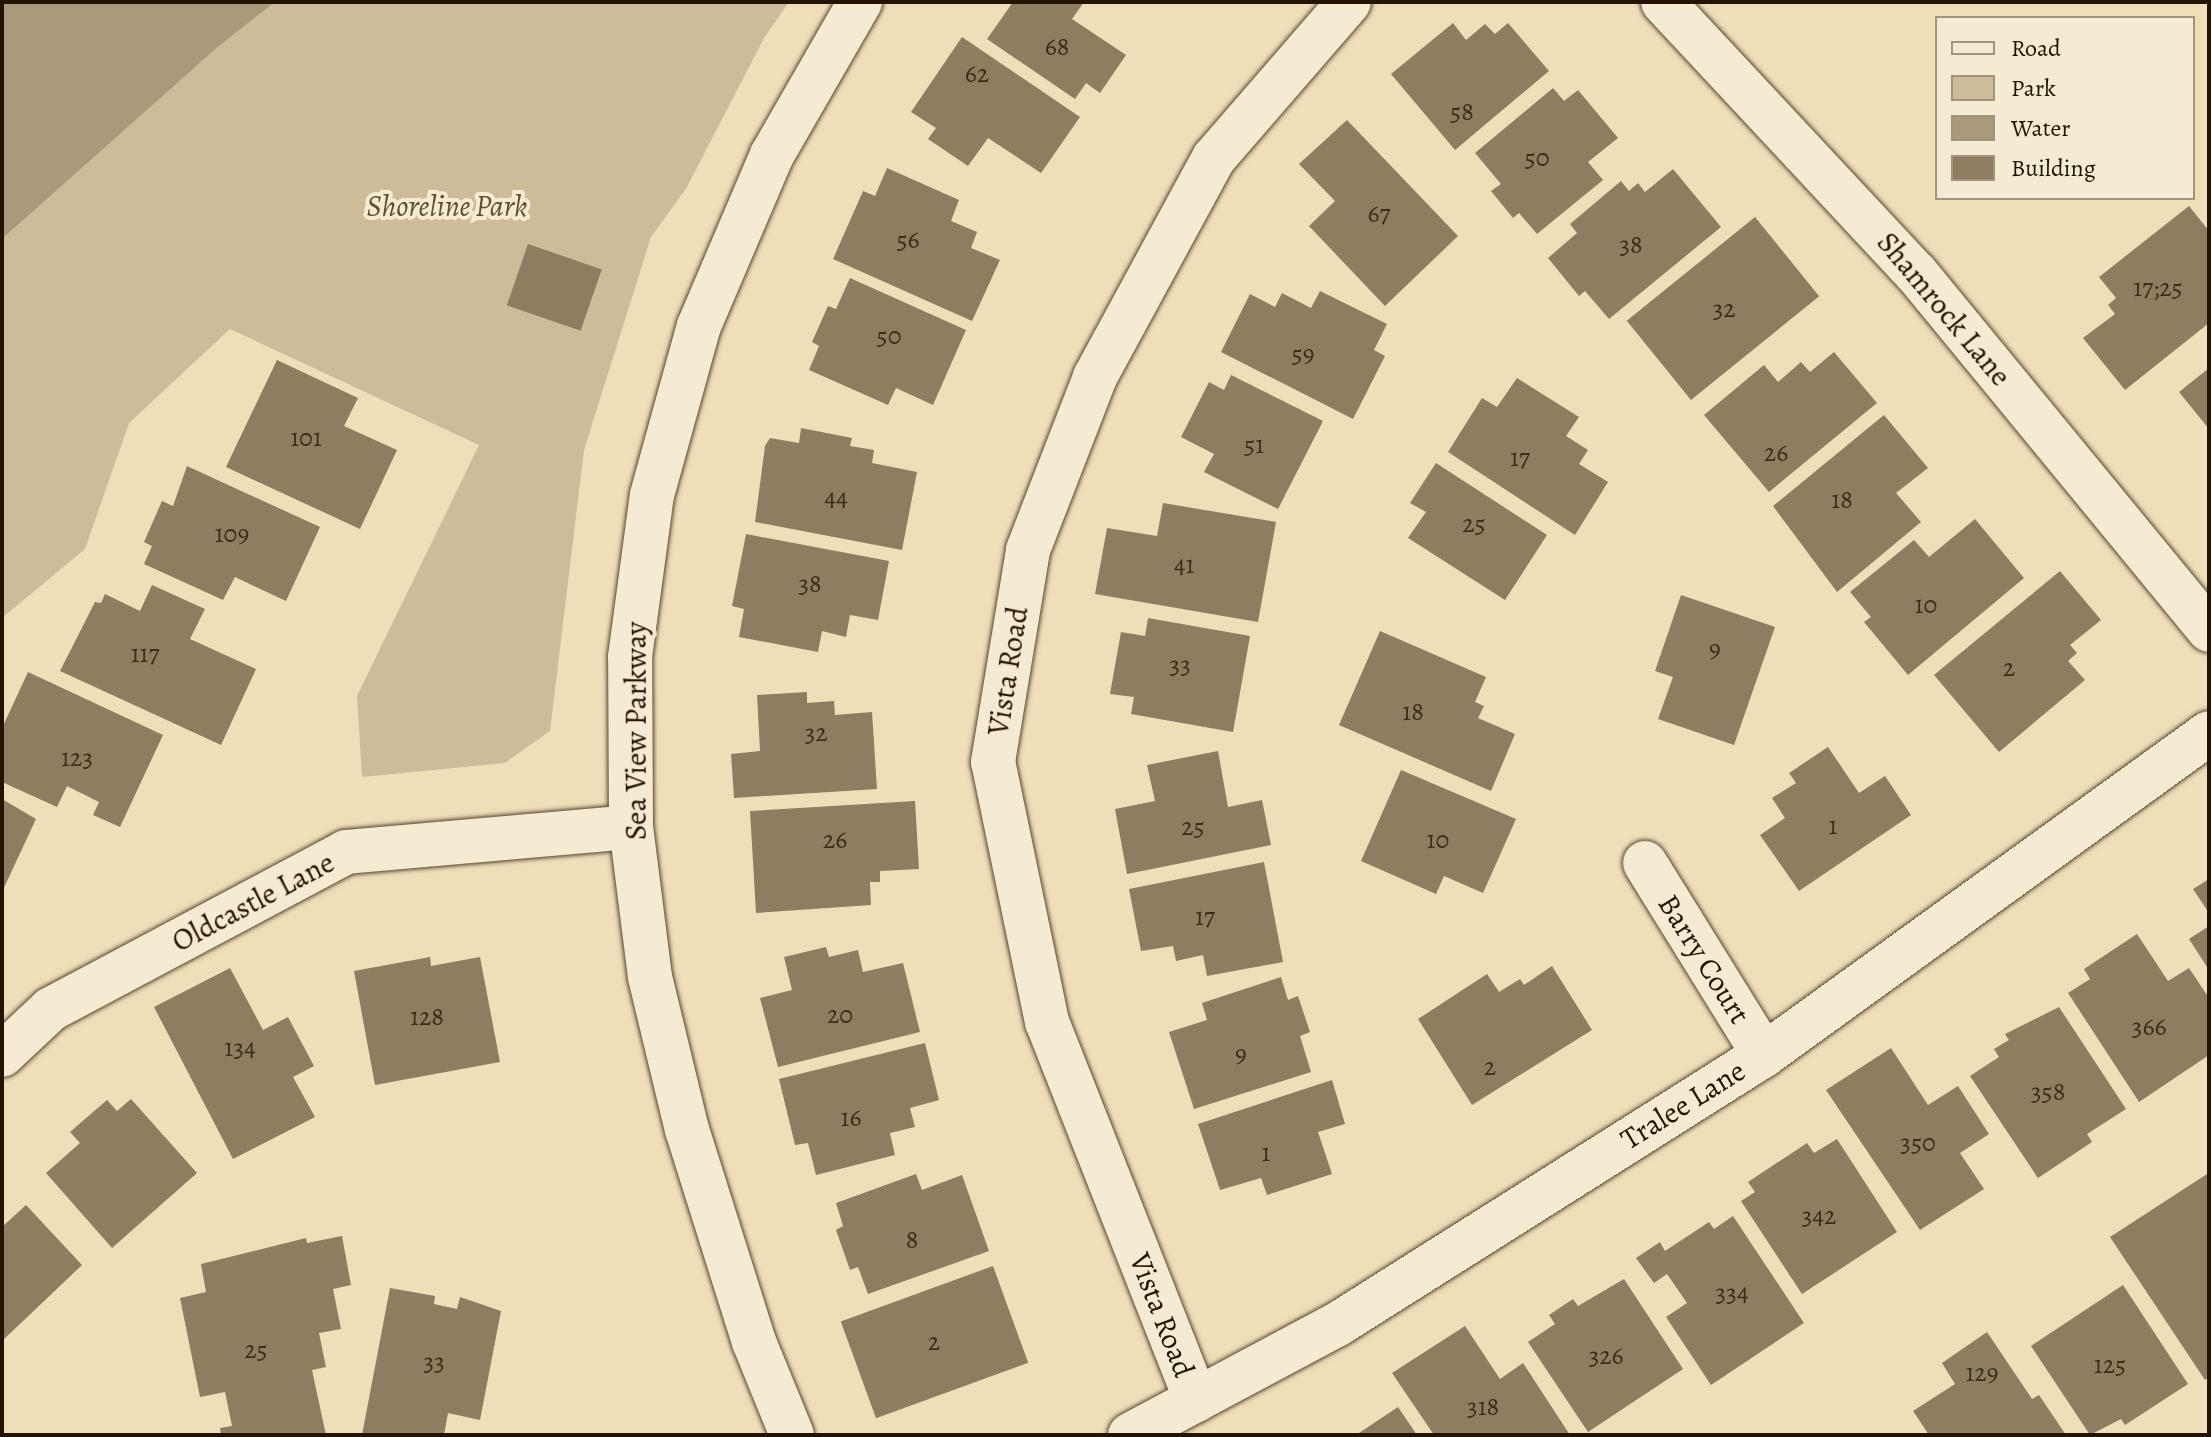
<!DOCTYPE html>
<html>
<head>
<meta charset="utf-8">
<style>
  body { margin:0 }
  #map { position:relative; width:2211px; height:1437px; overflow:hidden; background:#f0deb9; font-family:Alegreya,serif }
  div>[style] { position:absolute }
  .green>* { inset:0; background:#cdbb9a }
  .water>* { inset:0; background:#aa997a }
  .building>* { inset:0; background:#8e7d60; transform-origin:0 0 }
  .roads { filter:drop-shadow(0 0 2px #56462e) drop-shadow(0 0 2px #56462e) }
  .street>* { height:44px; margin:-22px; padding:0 22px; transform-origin:22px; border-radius:22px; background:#f5ead2 }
  .secondary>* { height:44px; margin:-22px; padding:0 22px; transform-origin:22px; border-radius:22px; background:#f5ead2 }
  span { translate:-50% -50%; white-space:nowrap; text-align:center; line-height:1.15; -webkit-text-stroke:8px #f5ead2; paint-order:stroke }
  .number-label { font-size:26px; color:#3e2e18 }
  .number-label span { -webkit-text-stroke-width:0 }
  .park-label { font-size:30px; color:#5e4e36; font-style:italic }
  .street-label { font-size:30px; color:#231300 }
  .frame { position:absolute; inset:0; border:4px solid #231300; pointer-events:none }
  .legend { position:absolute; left:1935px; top:16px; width:260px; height:184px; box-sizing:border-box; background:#f5ead2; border:2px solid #a1947e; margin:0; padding:10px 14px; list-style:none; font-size:24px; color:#231300 }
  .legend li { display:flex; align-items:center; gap:16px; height:40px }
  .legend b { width:40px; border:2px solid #a1947e }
</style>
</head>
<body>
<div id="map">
  <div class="green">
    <div style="clip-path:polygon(275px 2px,789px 2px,764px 38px,687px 187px,651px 237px,584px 450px,550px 731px,505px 763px,362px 777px,357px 696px,479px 445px,230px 329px,129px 423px,85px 549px,2px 618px,2px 239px,219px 46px)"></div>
  </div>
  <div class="water">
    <div style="clip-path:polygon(2px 2px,275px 2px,219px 46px,2px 239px)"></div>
  </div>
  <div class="building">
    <div style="clip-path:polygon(1013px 2px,1084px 2px,1072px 19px,1126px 55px,1100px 93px,1086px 83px,1075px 99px,987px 39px)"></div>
    <div style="clip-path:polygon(1453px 23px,1466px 40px,1485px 24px,1495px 34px,1508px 23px,1549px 71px,1455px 150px,1391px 74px)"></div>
    <div style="clip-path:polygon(962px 37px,1080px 117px,1041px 173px,988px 138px,968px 166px,928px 139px,936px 128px,911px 112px)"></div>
    <div style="clip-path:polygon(1553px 88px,1564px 101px,1578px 90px,1618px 138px,1588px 162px,1603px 180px,1537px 234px,1519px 213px,1513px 218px,1491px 191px,1501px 184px,1475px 153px)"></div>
    <div style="clip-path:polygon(1347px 120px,1458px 236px,1385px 306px,1309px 226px,1335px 201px,1299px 164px)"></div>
    <div style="clip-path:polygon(887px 168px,959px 200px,951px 221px,977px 232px,971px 248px,1000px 260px,972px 321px,833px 259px,863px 191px,875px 196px)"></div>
    <div style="clip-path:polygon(1673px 169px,1721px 227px,1609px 319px,1585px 291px,1579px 296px,1548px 258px,1577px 233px,1570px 224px,1621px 181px,1629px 191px,1638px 183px,1645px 192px)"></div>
    <div style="clip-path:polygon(2189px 206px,2209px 231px,2209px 323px,2125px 390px,2083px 338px,2115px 314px,2108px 305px,2116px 298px,2099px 277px)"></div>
    <div style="left:1755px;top:217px;width:102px;height:165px;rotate:51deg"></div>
    <div style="left:528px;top:244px;width:78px;height:65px;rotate:19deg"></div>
    <div style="clip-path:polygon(850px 278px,966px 330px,933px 405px,896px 388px,888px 405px,809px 370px,819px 346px,812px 342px,828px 306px,836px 309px)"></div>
    <div style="clip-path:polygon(1320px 291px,1387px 324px,1374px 350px,1385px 356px,1353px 419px,1221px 352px,1250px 294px,1275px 307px,1282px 293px,1311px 308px)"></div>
    <div style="clip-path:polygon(1834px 352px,1877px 403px,1769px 492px,1704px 415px,1764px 365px,1778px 382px,1801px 362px,1810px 372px)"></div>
    <div style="clip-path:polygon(277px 360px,358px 398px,344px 426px,397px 450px,360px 529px,226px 467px)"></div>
    <div style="clip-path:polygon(2209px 368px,2209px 429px,2179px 392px)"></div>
    <div style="clip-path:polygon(1231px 375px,1323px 421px,1278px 509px,1204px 472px,1214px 454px,1181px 437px,1209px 382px,1224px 390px)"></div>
    <div style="clip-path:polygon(1517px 378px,1579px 417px,1566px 436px,1588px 450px,1579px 464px,1608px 482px,1575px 535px,1448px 452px,1482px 398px,1497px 407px)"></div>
    <div style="clip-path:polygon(1884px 415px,1928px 468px,1896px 493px,1921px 522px,1837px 592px,1773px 506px)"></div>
    <div style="clip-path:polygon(801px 428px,852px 438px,850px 446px,874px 450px,872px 463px,917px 472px,902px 550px,755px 522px,765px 446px,770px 438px,799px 443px)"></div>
    <div style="clip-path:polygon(1436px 463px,1547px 535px,1505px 600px,1408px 538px,1426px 512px,1410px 503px)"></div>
    <div style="clip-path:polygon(187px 466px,320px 527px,286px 601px,235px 577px,223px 600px,144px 564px,152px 546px,144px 542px,162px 501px,173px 506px)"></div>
    <div style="clip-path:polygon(1163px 503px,1276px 522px,1258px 622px,1095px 594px,1107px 528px,1157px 536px)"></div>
    <div style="clip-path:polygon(1975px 519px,2024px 578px,1908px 675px,1864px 622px,1871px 617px,1850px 592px,1914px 540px,1929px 557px)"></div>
    <div style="clip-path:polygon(746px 534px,889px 561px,878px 620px,850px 615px,846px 637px,822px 631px,818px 652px,739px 637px,744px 609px,732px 606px)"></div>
    <div style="clip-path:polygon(2060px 571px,2101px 620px,2070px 645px,2077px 653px,2068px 661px,2085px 680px,1999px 752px,1934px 675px)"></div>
    <div style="clip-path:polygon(152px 585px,205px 609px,190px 639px,256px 669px,221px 745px,60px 671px,95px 602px,101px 603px,105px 594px,140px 611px)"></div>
    <div style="clip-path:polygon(1681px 595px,1775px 627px,1734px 745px,1658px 719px,1673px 677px,1655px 671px)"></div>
    <div style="clip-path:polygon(1148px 618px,1250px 636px,1233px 732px,1131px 714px,1134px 697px,1110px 694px,1121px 632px,1145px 636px)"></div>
    <div style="clip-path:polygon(1380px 631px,1486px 677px,1475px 702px,1484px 706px,1478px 718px,1515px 734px,1491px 791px,1339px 725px)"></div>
    <div style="clip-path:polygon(28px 672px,163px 735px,120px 827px,93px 815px,99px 802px,67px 786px,57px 807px,2px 782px,2px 728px)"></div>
    <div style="clip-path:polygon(807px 692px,807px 703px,834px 701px,835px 715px,872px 712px,877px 789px,734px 798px,731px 754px,760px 751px,757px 695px)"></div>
    <div style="clip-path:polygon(1828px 747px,1859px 793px,1885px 776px,1911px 815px,1799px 891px,1760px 835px,1785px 818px,1772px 798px,1796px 783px,1789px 773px)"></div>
    <div style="clip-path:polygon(1218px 751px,1228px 807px,1262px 800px,1271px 845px,1127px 874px,1115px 809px,1155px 801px,1147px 765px)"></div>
    <div style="clip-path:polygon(1401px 770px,1516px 819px,1483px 893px,1444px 876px,1436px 894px,1361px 861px)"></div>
    <div style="clip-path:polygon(2px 799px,36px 819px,2px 892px)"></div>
    <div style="clip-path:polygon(915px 801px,919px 869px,880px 871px,880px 882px,870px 882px,871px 905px,756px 913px,750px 811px)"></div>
    <div style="clip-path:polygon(1264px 862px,1283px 962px,1207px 976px,1203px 955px,1176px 961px,1173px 946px,1141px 951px,1129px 889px)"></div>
    <div style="clip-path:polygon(2209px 879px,2209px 913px,2193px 889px)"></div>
    <div style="clip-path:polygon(2209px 926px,2209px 970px,2189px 939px)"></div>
    <div style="clip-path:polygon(2137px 934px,2168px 981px,2189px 968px,2209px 998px,2209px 1055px,2139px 1102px,2068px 993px,2090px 979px,2084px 969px)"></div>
    <div style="clip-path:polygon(826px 947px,829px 957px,858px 950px,863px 972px,903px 963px,920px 1032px,778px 1067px,760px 998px,792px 990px,784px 957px)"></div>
    <div style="clip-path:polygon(430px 957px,431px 966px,480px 957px,500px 1062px,375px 1085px,354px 971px)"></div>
    <div style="clip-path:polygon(1552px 966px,1592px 1030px,1472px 1105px,1418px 1019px,1487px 974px,1499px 992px,1520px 979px,1524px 985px)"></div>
    <div style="clip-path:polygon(230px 968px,263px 1030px,288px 1017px,314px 1066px,293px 1077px,315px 1117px,233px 1159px,154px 1007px)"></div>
    <div style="clip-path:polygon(1281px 977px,1288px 1000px,1298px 996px,1310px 1032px,1300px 1036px,1311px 1072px,1194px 1109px,1169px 1032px,1207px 1020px,1202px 1003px)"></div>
    <div style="clip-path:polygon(2059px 1007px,2126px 1109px,2087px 1134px,2092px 1142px,2038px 1178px,1970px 1076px,1999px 1057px,1994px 1049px,2009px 1040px,2005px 1034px)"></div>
    <div style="clip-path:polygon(925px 1043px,939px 1100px,910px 1108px,915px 1127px,890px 1133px,895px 1155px,816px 1175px,808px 1143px,795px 1145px,779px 1079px)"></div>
    <div style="clip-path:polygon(1891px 1048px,1928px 1105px,1958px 1086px,1989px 1134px,1960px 1153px,1984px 1189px,1920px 1230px,1826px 1090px)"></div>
    <div style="clip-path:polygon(1332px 1080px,1345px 1124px,1318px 1132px,1332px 1174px,1267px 1195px,1261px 1178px,1220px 1190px,1198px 1124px)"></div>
    <div style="clip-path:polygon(131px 1099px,197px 1173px,112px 1248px,46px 1173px,80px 1143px,70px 1132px,107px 1100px,117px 1111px)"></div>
    <div style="clip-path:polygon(1837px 1139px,1897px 1232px,1802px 1294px,1741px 1201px,1755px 1192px,1748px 1182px,1807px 1143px,1814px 1153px)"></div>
    <div style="clip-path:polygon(916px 1174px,922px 1190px,962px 1175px,989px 1251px,868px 1294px,858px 1267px,850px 1270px,836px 1230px,843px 1226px,836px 1203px)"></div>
    <div style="clip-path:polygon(2207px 1174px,2209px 1377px,2205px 1380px,2110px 1237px)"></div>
    <div style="clip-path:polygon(26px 1205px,82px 1265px,2px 1341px,2px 1227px)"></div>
    <div style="clip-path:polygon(1733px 1216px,1804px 1323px,1711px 1385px,1666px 1317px,1687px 1303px,1667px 1274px,1654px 1283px,1636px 1258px,1660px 1242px,1665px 1251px,1709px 1222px,1714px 1229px)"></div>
    <div style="clip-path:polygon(342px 1236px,351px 1285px,333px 1289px,341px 1329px,319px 1333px,326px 1367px,312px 1370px,326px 1435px,221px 1435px,220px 1428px,232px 1426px,225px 1392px,200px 1397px,180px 1298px,206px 1292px,201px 1264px,306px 1238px,307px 1243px)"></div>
    <div style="left:993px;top:1266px;width:103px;height:162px;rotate:70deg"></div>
    <div style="clip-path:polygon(1624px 1279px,1683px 1369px,1588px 1432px,1528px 1342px,1555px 1324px,1549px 1315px,1573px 1299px,1578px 1306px)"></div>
    <div style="clip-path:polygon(2123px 1285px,2188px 1384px,2125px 1425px,2121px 1419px,2090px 1435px,2031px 1346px)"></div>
    <div style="clip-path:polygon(390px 1288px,435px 1296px,434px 1304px,457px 1309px,460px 1297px,501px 1311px,480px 1420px,448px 1413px,444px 1435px,362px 1435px)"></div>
    <div style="clip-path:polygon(1465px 1326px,1500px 1379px,1523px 1363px,1570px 1435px,1434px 1435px,1392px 1373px)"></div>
    <div style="clip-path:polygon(1987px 1332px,2032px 1399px,2039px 1395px,2066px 1435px,1929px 1435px,1913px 1411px,1955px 1384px,1942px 1363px)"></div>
    <div style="clip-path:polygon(1398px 1407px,1417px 1435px,1356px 1435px)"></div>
  </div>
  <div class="roads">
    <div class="street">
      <div style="left:1663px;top:2px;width:371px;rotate:47deg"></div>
      <div style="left:1916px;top:273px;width:462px;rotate:50.6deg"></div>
      <div style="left:1645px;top:863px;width:226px;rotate:58.2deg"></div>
      <div style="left:2px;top:1055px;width:67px;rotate:-43.2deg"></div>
      <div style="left:51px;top:1009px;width:334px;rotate:-28deg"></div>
      <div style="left:346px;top:852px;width:286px;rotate:-5deg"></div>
      <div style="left:1196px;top:1400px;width:406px;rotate:-111.5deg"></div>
      <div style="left:1047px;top:1022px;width:266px;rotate:-101.7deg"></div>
      <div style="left:993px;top:762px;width:215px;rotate:-80.6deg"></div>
      <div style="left:1028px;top:550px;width:186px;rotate:-68.8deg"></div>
      <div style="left:1095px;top:377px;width:249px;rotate:-61.5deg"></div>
      <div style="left:1214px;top:158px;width:206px;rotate:-49.1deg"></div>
      <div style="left:1130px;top:1435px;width:236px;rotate:-28.1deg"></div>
      <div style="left:1338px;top:1324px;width:504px;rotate:-32.27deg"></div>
      <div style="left:1764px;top:1055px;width:549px;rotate:-35.89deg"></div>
    </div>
    <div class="secondary">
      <div style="left:792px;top:1435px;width:100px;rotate:-112.2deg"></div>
      <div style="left:754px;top:1342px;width:222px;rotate:-107.5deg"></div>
      <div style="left:687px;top:1130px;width:157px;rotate:-103.6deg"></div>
      <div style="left:650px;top:977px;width:151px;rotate:-97.2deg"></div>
      <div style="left:631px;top:827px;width:170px;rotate:-90.3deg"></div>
      <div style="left:630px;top:657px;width:163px;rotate:-82.3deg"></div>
      <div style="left:652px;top:495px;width:175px;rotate:-74.5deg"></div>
      <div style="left:699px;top:326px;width:186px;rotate:-66.9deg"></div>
      <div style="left:772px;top:155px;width:177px;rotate:-60.1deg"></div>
    </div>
  </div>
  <div class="number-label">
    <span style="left:1057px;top:47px">68</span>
    <span style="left:977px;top:74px">62</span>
    <span style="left:1462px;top:112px">58</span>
    <span style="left:1537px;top:158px">50</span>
    <span style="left:1379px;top:214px">67</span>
    <span style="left:908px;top:240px">56</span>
    <span style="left:1631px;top:245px">38</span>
    <span style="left:2158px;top:288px">17;25</span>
    <span style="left:1724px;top:309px">32</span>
    <span style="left:889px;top:336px">50</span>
    <span style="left:1303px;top:354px">59</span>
    <span style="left:306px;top:438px">101</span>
    <span style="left:1254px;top:445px">51</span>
    <span style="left:1776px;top:453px">26</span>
    <span style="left:1520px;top:458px">17</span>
    <span style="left:836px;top:498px">44</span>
    <span style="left:1842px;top:500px">18</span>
    <span style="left:1474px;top:524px">25</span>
    <span style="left:232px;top:534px">109</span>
    <span style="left:1184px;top:565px">41</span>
    <span style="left:810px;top:584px">38</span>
    <span style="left:1926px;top:605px">10</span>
    <span style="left:1715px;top:649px">9</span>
    <span style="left:145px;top:654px">117</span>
    <span style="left:1180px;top:665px">33</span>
    <span style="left:2009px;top:668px">2</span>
    <span style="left:1413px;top:712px">18</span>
    <span style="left:816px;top:733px">32</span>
    <span style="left:77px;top:758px">123</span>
    <span style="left:1833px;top:826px">1</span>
    <span style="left:1193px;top:827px">25</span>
    <span style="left:835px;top:840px">26</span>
    <span style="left:1438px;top:840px">10</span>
    <span style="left:1205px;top:917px">17</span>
    <span style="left:840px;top:1015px">20</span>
    <span style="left:427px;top:1017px">128</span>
    <span style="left:2149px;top:1027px">366</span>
    <span style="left:240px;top:1048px">134</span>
    <span style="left:1241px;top:1054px">9</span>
    <span style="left:1490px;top:1067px">2</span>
    <span style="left:2048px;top:1092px">358</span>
    <span style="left:851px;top:1118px">16</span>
    <span style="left:1918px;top:1143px">350</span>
    <span style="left:1266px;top:1153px">1</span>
    <span style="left:1819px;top:1216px">342</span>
    <span style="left:912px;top:1240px">8</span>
    <span style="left:1732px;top:1293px">334</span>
    <span style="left:934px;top:1342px">2</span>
    <span style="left:256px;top:1350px">25</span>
    <span style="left:1606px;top:1356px">326</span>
    <span style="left:434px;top:1362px">33</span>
    <span style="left:2110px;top:1365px">125</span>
    <span style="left:1982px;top:1373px">129</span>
    <span style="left:1483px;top:1407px">318</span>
  </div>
  <div class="park-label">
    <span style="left:447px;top:206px">Shoreline Park</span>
  </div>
  <div class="street-label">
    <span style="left:1944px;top:309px;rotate:50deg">Shamrock Lane</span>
    <span style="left:1008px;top:671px;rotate:-81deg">Vista Road</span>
    <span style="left:636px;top:731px;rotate:-90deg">Sea View Parkway</span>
    <span style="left:253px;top:902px;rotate:-28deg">Oldcastle Lane</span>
    <span style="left:1704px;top:959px;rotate:58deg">Barry Court</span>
    <span style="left:1683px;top:1105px;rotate:-32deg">Tralee Lane</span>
    <span style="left:1162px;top:1315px;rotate:69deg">Vista Road</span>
  </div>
  <div class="frame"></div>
  <ul class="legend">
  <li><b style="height:10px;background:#f5ead2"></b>Road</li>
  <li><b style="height:22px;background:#cdbb9a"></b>Park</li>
  <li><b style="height:22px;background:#aa997a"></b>Water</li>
  <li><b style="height:22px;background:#8e7d60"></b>Building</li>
  </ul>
</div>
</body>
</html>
